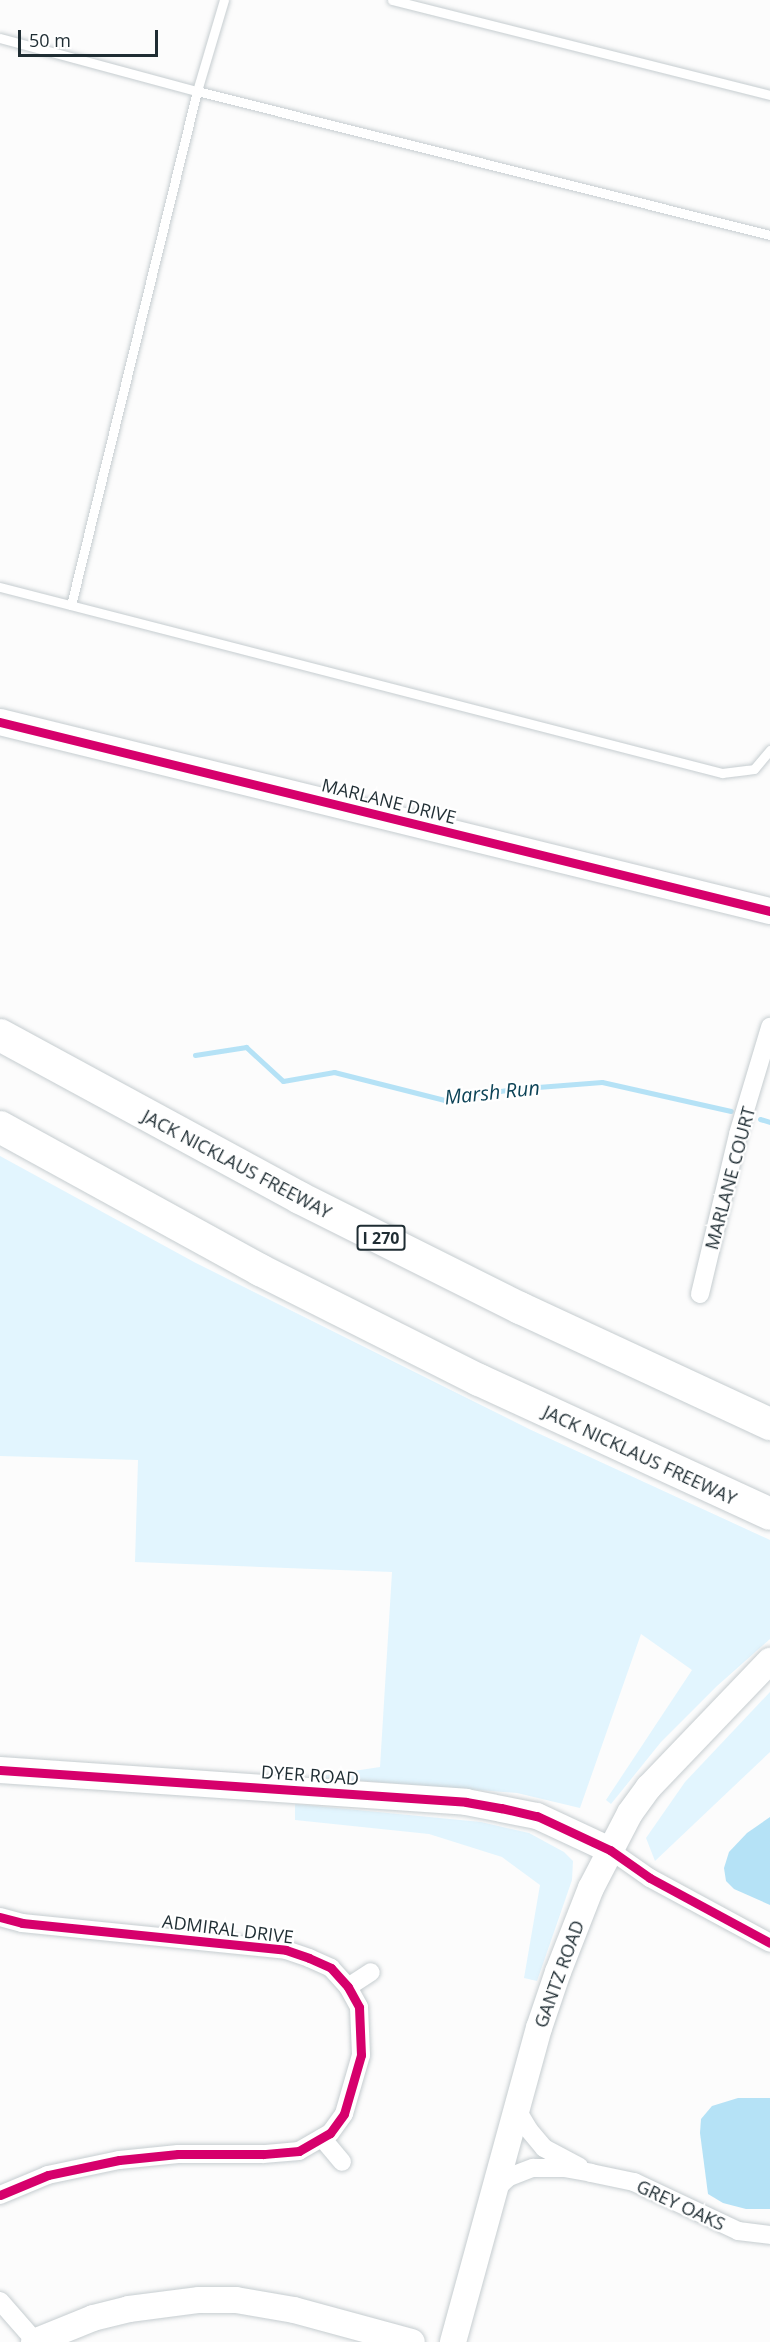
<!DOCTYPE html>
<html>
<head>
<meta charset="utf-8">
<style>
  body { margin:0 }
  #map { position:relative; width:770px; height:2342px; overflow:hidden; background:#fcfcfc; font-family:"Open Sans",sans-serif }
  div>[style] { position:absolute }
  .green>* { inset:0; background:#e2f5fe }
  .water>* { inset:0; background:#b5e2f6 }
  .stream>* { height:5px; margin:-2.5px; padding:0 2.5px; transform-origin:2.5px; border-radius:2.5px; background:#b5e2f6 }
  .roads { filter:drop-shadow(0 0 2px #c6cdd0) drop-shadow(0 0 2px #c6cdd0) }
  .lane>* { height:9px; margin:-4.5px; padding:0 4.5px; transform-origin:4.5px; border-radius:4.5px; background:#fff }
  .street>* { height:18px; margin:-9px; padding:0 9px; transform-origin:9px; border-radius:9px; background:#fff }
  .secondary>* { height:26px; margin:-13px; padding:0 13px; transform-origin:13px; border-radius:13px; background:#fff }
  .highway>* { height:32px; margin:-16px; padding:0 16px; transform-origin:16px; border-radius:16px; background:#fff }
  .cycleway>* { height:9px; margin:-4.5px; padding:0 4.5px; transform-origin:4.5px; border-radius:4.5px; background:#d6006c }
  span { translate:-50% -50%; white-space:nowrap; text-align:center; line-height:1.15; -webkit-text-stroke:4.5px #fff; paint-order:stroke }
  .shield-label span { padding:2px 4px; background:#fff; border:2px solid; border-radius:4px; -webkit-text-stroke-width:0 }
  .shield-label { font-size:16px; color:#1f2d33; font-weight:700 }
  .street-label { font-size:18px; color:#1f2d33 }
  .water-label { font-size:20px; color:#0c4357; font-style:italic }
  .scale { position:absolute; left:18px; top:30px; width:140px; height:27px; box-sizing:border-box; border:3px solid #1f2d33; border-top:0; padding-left:8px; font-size:18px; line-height:21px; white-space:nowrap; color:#1f2d33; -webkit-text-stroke:4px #fff; paint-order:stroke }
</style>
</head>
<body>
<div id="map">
  <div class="green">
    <div style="clip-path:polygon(0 1156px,194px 1262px,529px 1429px,770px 1540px,770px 1639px,717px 1686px,661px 1742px,611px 1804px,606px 1800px,692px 1670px,641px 1634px,580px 1808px,517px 1793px,314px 1777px,380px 1767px,392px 1572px,135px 1562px,138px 1460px,0 1456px)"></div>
    <div style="clip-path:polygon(770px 1692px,770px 1752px,655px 1861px,646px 1838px,685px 1782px)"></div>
    <div style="clip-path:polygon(295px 1804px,481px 1822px,529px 1833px,564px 1852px,573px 1861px,572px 1880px,537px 1981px,524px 1978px,540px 1885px,502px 1857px,429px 1834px,295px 1820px)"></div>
  </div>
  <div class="water">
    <div style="clip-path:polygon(770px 1817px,770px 1905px,734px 1889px,726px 1881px,724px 1868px,729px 1852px,747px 1833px)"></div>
    <div style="clip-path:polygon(738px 2098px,770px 2098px,770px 2209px,746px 2209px,723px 2203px,708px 2194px,700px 2133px,701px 2119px,712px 2106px)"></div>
  </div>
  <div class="stream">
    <div style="left:195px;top:1055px;width:52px;rotate:-8.9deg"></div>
    <div style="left:246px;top:1047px;width:50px;rotate:42.6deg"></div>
    <div style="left:283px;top:1081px;width:52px;rotate:-10deg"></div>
    <div style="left:334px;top:1072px;width:114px;rotate:14.2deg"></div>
    <div style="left:445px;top:1100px;width:68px;rotate:-9.3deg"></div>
    <div style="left:512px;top:1089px;width:90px;rotate:-4.4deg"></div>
    <div style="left:602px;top:1082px;width:132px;rotate:12.7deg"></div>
    <div style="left:760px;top:1119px;width:10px;rotate:17deg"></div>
  </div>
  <div class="roads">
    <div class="lane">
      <div style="left:392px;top:0;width:390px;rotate:14.1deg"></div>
      <div style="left:0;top:38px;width:204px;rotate:15.1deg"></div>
      <div style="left:197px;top:91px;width:591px;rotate:14.11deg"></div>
      <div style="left:0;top:587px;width:746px;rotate:14.45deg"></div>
      <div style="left:722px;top:773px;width:32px;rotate:-7deg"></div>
      <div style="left:754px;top:769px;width:25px;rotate:-50deg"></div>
      <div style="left:71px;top:605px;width:529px;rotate:-76.23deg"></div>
      <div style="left:197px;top:91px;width:95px;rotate:-73.5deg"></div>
    </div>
    <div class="street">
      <div style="left:700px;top:1294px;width:164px;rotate:-76.6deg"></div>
      <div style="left:738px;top:1134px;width:112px;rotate:-73.3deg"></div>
      <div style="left:610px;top:1850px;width:49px;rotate:35deg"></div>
      <div style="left:650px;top:1878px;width:136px;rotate:28.4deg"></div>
      <div style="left:0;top:1917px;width:23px;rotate:15deg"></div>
      <div style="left:22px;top:1923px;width:265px;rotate:5.8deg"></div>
      <div style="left:286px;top:1950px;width:24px;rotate:19deg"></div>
      <div style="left:309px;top:1958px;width:24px;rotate:24deg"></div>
      <div style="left:331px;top:1968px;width:25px;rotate:48deg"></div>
      <div style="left:348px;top:1987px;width:23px;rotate:61deg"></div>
      <div style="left:359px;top:2007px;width:48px;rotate:87.6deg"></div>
      <div style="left:361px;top:2055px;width:61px;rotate:106.1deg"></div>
      <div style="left:344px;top:2114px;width:24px;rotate:126deg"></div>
      <div style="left:330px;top:2133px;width:36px;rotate:150deg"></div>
      <div style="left:299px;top:2151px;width:36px;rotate:175deg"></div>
      <div style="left:263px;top:2154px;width:85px;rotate:180deg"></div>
      <div style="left:178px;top:2154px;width:59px;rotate:174.2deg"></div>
      <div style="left:119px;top:2160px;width:73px;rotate:168.1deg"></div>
      <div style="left:48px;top:2175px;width:52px;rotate:157.4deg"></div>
      <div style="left:348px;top:1987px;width:27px;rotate:-33deg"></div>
      <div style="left:517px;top:2110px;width:23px;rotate:59deg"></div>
      <div style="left:529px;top:2130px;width:23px;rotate:50deg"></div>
      <div style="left:544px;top:2148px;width:40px;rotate:28deg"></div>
      <div style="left:322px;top:2138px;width:31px;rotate:50deg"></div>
      <div style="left:495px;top:2190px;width:19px;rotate:-43deg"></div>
      <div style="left:509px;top:2177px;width:26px;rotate:-21deg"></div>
      <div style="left:533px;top:2168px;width:31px"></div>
      <div style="left:564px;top:2168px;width:27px;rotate:10deg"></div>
      <div style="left:591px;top:2173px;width:44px;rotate:11.8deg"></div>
      <div style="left:634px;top:2182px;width:115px;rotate:25.2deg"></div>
      <div style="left:738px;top:2231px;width:32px;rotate:7deg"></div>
      <div style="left:0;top:2301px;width:53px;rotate:48.8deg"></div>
    </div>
    <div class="secondary">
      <div style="left:0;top:722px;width:793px;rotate:13.79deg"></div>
      <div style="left:0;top:1770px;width:467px;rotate:3.9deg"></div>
      <div style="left:466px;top:1802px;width:72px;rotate:11.2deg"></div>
      <div style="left:537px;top:1816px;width:81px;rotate:25deg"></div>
      <div style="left:34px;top:2342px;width:64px;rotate:-22.1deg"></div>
      <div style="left:93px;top:2318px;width:37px;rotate:-14deg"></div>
      <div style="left:129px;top:2309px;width:71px;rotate:-7.3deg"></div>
      <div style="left:199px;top:2300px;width:37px"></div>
      <div style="left:236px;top:2300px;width:59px;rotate:9.8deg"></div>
      <div style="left:294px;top:2310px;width:122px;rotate:15.2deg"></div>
      <div style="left:453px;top:2342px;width:326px;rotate:-74.7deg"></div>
      <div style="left:539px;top:2028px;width:59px;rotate:-71.3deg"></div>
      <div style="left:558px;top:1972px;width:90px;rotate:-68.6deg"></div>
      <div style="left:591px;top:1888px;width:85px;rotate:-62.5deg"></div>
      <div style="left:630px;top:1813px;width:32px;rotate:-54deg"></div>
      <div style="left:649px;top:1787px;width:175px;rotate:-46.2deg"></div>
    </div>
    <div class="highway">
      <div style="left:0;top:1035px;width:341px;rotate:28.5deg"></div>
      <div style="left:300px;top:1198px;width:246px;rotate:26.6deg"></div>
      <div style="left:520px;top:1308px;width:276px;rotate:24.9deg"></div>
      <div style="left:0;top:1127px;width:297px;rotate:28.8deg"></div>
      <div style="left:260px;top:1270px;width:245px;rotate:26.7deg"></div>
      <div style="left:479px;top:1380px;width:320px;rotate:24.7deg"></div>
    </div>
  </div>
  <div class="cycleway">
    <div style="left:0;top:722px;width:793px;rotate:13.79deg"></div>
    <div style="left:0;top:1770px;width:467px;rotate:3.9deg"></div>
    <div style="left:466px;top:1802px;width:36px;rotate:10deg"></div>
    <div style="left:501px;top:1808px;width:37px;rotate:13deg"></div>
    <div style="left:537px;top:1816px;width:81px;rotate:25deg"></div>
    <div style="left:610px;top:1850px;width:49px;rotate:35deg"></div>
    <div style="left:650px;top:1878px;width:136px;rotate:28.4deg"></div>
    <div style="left:0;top:1917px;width:23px;rotate:15deg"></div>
    <div style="left:22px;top:1923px;width:265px;rotate:5.8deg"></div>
    <div style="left:286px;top:1950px;width:24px;rotate:19deg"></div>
    <div style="left:309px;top:1958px;width:24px;rotate:24deg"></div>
    <div style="left:331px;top:1968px;width:25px;rotate:48deg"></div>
    <div style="left:348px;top:1987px;width:23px;rotate:61deg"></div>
    <div style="left:359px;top:2007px;width:48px;rotate:87.6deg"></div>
    <div style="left:361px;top:2055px;width:61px;rotate:106.1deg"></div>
    <div style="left:344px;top:2114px;width:24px;rotate:126deg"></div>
    <div style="left:330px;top:2133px;width:36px;rotate:150deg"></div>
    <div style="left:299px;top:2151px;width:36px;rotate:175deg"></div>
    <div style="left:263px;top:2154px;width:85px;rotate:180deg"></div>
    <div style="left:178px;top:2154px;width:59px;rotate:174.2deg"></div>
    <div style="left:119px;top:2160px;width:73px;rotate:168.1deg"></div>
    <div style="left:48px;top:2175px;width:52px;rotate:157.4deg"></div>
  </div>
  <div class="shield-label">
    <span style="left:381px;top:1238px">I 270</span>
  </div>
  <div class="street-label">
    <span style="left:389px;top:801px;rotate:14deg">MARLANE DRIVE</span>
    <span style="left:237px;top:1164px;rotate:28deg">JACK NICKLAUS FREEWAY</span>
    <span style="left:730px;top:1178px;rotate:-75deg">MARLANE COURT</span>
    <span style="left:640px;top:1455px;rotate:25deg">JACK NICKLAUS FREEWAY</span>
    <span style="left:310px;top:1775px;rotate:4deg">DYER ROAD</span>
    <span style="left:228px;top:1929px;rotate:7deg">ADMIRAL DRIVE</span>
    <span style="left:559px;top:1974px;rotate:-70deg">GANTZ ROAD</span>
    <span style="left:681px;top:2205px;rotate:25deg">GREY OAKS</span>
  </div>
  <div class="water-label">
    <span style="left:492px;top:1092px;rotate:-6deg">Marsh Run</span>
  </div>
  <div class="scale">50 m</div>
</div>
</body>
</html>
